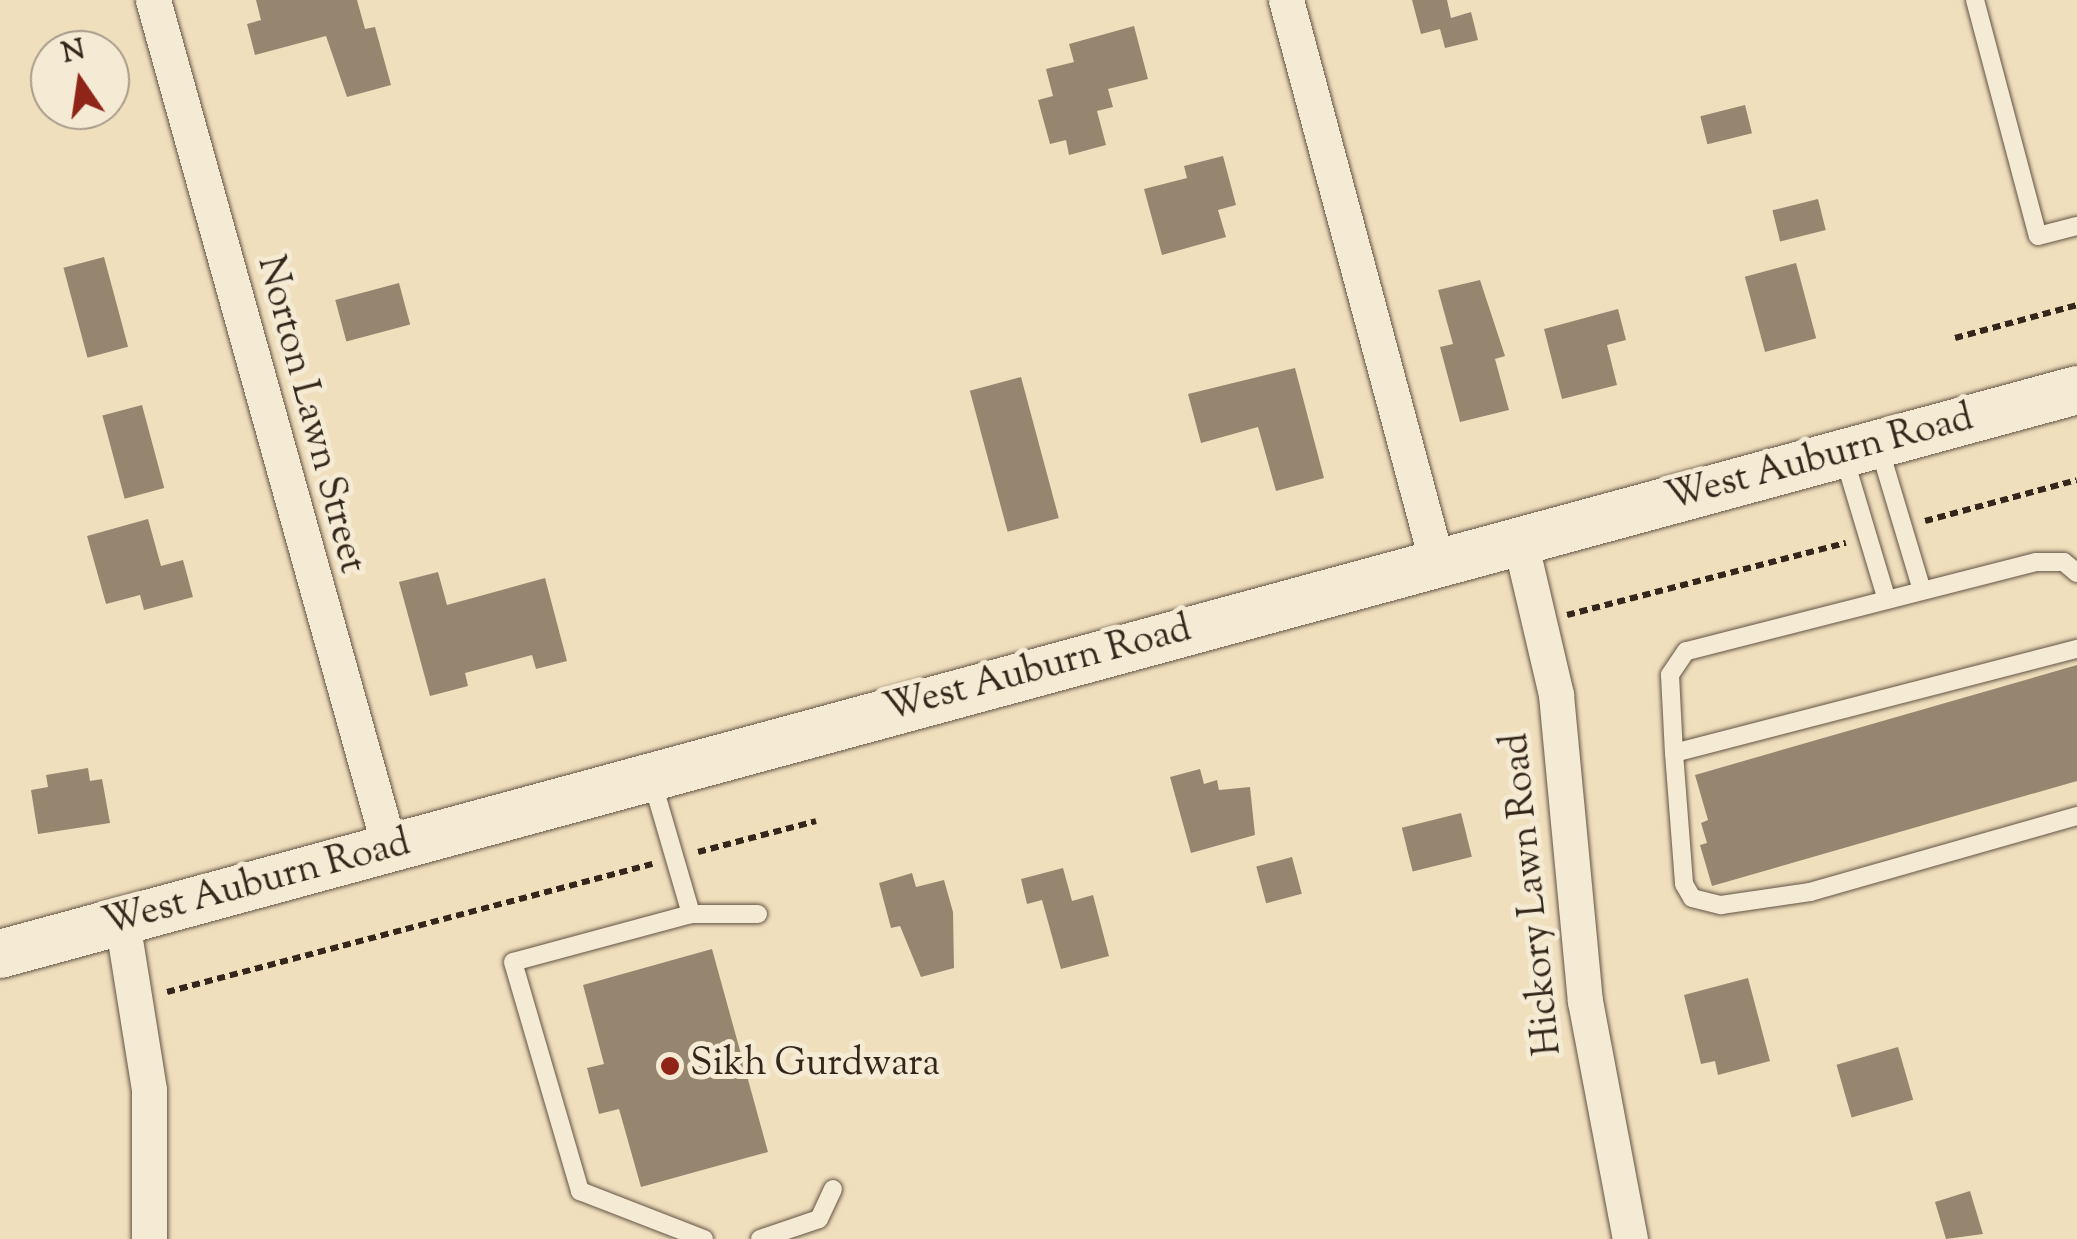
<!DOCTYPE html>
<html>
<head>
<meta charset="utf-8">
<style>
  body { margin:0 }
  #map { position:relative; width:2077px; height:1239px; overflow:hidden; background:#f0dfbd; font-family:"Sorts Mill Goudy",serif }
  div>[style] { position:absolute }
  .building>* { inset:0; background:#96866f; transform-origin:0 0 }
  .path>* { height:6px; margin-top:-3px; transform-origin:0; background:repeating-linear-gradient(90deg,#34261b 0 8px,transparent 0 13px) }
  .roads { filter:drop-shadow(0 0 2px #635444) drop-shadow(0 0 2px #635444) }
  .service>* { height:18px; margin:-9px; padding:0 9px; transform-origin:9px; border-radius:9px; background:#f5ead4 }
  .minor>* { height:35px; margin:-17.5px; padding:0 17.5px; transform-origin:17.5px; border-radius:17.5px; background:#f5ead4 }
  .secondary>* { height:48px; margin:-24px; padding:0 24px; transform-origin:24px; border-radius:24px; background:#f5ead4 }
  .dots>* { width:28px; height:28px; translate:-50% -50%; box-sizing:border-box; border:5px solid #f5ead4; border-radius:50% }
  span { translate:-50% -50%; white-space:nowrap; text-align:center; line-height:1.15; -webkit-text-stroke:10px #f5ead4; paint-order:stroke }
  .street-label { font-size:38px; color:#34261b }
  .poi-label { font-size:38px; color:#34261b }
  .left { translate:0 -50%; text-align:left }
  .north { position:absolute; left:30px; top:30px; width:100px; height:100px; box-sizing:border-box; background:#f5ead4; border:2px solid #a89c8a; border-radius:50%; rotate:347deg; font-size:28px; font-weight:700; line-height:40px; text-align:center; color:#34261b }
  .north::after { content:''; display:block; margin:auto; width:35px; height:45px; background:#8f2418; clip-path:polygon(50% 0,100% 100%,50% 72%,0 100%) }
</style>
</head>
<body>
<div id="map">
  <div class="building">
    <div style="clip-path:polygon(256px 0,357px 0,365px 29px,375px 27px,391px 85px,347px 97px,326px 36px,255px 55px,247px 24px,261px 20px)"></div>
    <div style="clip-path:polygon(1412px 0,1447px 0,1451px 18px,1471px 12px,1478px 40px,1445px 48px,1440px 29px,1421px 34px)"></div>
    <div style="clip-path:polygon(1134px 26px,1148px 79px,1108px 89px,1113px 107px,1097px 111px,1106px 145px,1069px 155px,1066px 140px,1050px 144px,1038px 100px,1053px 96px,1046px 69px,1074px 62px,1069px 44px)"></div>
    <div style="left:1745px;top:105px;width:29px;height:46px;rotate:76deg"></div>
    <div style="clip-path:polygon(1223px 156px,1236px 205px,1218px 210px,1226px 237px,1162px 255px,1144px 189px,1187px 178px,1184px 166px)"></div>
    <div style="left:1818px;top:199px;width:32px;height:47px;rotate:76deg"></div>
    <div style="left:104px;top:257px;width:93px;height:42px;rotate:75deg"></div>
    <div style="left:1796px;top:263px;width:78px;height:53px;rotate:75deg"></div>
    <div style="clip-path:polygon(1480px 280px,1505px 356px,1495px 359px,1509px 410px,1460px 422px,1440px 347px,1453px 344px,1438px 290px)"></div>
    <div style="left:399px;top:283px;width:43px;height:66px;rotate:75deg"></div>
    <div style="clip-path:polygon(1618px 309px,1626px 340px,1607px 345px,1617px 385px,1562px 399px,1544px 329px)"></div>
    <div style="clip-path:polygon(1295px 368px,1324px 478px,1276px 491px,1258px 427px,1201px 443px,1188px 394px)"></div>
    <div style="left:1021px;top:377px;width:146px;height:53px;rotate:75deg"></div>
    <div style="left:142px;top:405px;width:86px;height:41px;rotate:75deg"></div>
    <div style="clip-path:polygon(148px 519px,161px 566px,183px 560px,193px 597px,144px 610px,140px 595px,106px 604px,87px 536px)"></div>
    <div style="clip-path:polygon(438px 572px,447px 605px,545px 578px,567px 661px,536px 669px,532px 655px,465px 673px,468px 686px,430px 696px,399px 582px)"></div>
    <div style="clip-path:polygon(2077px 665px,2077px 781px,1712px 886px,1700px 845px,1707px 843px,1701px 823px,1708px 820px,1695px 775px)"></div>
    <div style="clip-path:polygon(88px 768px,90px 781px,102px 779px,110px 823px,38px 834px,31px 790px,48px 787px,46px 775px)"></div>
    <div style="clip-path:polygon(1200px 769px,1204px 784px,1217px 780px,1219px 790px,1250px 787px,1255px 835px,1191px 853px,1170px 777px)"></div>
    <div style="left:1461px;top:813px;width:45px;height:61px;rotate:76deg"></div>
    <div style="left:1292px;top:857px;width:38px;height:37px;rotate:75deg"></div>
    <div style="clip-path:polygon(1063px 868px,1072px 901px,1093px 895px,1109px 956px,1061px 969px,1042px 900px,1027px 904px,1021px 879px)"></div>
    <div style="clip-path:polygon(912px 873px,916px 887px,944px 880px,953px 912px,954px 968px,921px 977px,900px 926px,891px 928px,879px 883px)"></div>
    <div style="clip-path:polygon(712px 949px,768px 1152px,641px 1187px,619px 1109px,599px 1114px,587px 1068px,604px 1064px,583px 985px)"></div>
    <div style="clip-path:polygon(1748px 978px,1770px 1061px,1718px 1075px,1715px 1061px,1701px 1064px,1684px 995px)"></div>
    <div style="left:1898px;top:1047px;width:55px;height:64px;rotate:74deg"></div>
    <div style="clip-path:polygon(1970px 1191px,1983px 1234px,1946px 1239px,1935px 1202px)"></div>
  </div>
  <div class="path">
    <div style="left:1955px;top:338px;width:126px;rotate:-15.1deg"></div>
    <div style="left:1925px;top:521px;width:157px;rotate:-15.1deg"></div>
    <div style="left:1567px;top:615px;width:288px;rotate:-14.5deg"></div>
    <div style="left:698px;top:852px;width:122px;rotate:-14.7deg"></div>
    <div style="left:167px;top:992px;width:502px;rotate:-14.78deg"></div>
  </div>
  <div class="roads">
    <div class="service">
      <div style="left:1975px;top:0;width:244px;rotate:75.1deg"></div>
      <div style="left:2038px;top:236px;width:40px;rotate:-14.4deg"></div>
      <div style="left:1879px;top:447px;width:149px;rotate:73.3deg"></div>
      <div style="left:1844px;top:457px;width:149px;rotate:73.3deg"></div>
      <div style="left:2077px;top:573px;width:17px;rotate:-140deg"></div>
      <div style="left:2064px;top:562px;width:28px;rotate:180deg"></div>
      <div style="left:2036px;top:562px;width:361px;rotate:165.7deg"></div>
      <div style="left:1686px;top:651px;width:29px;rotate:124deg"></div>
      <div style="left:1670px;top:675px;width:78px;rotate:87.1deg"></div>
      <div style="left:1674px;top:753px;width:416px;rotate:-14.5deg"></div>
      <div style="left:1674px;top:753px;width:131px;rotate:85.6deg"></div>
      <div style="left:1684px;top:884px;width:16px;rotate:60deg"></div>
      <div style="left:1692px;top:898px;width:30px;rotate:14deg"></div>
      <div style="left:1721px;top:905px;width:90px;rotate:-8.3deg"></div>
      <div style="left:1810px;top:892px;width:278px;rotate:-15.9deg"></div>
      <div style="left:651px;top:777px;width:143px;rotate:73.7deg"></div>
      <div style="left:691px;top:914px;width:184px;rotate:164.9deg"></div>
      <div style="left:513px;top:962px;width:239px;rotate:73.7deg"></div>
      <div style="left:580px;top:1191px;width:133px;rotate:21.2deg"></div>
      <div style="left:691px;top:914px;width:67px"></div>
      <div style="left:760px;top:1239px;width:62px;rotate:-18.7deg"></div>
      <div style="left:819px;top:1219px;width:33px;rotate:-65deg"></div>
    </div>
    <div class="minor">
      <div style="left:153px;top:0;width:882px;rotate:74.42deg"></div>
      <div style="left:1286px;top:0;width:583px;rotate:74.99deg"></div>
      <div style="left:1520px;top:541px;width:158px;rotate:76.8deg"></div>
      <div style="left:1556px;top:695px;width:307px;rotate:84.6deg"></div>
      <div style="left:1585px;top:1001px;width:242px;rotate:79.3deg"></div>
      <div style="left:122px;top:921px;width:171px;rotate:80.9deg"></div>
      <div style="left:149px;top:1090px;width:149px;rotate:90deg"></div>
    </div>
    <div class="secondary">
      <div style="left:0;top:954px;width:2152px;rotate:-15.19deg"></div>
    </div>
  </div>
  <div class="dots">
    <div style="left:670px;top:1066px;background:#8f2418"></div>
  </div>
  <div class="street-label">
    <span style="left:309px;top:415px;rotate:75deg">Norton Lawn Street</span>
    <span style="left:1820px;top:460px;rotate:-15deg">West Auburn Road</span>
    <span style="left:1038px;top:671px;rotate:-15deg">West Auburn Road</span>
    <span style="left:257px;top:885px;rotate:-15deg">West Auburn Road</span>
    <span style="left:1534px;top:894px;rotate:-96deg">Hickory Lawn Road</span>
  </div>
  <div class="poi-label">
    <span class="left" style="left:690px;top:1066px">Sikh Gurdwara</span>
  </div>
  <div class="north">N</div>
</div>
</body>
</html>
